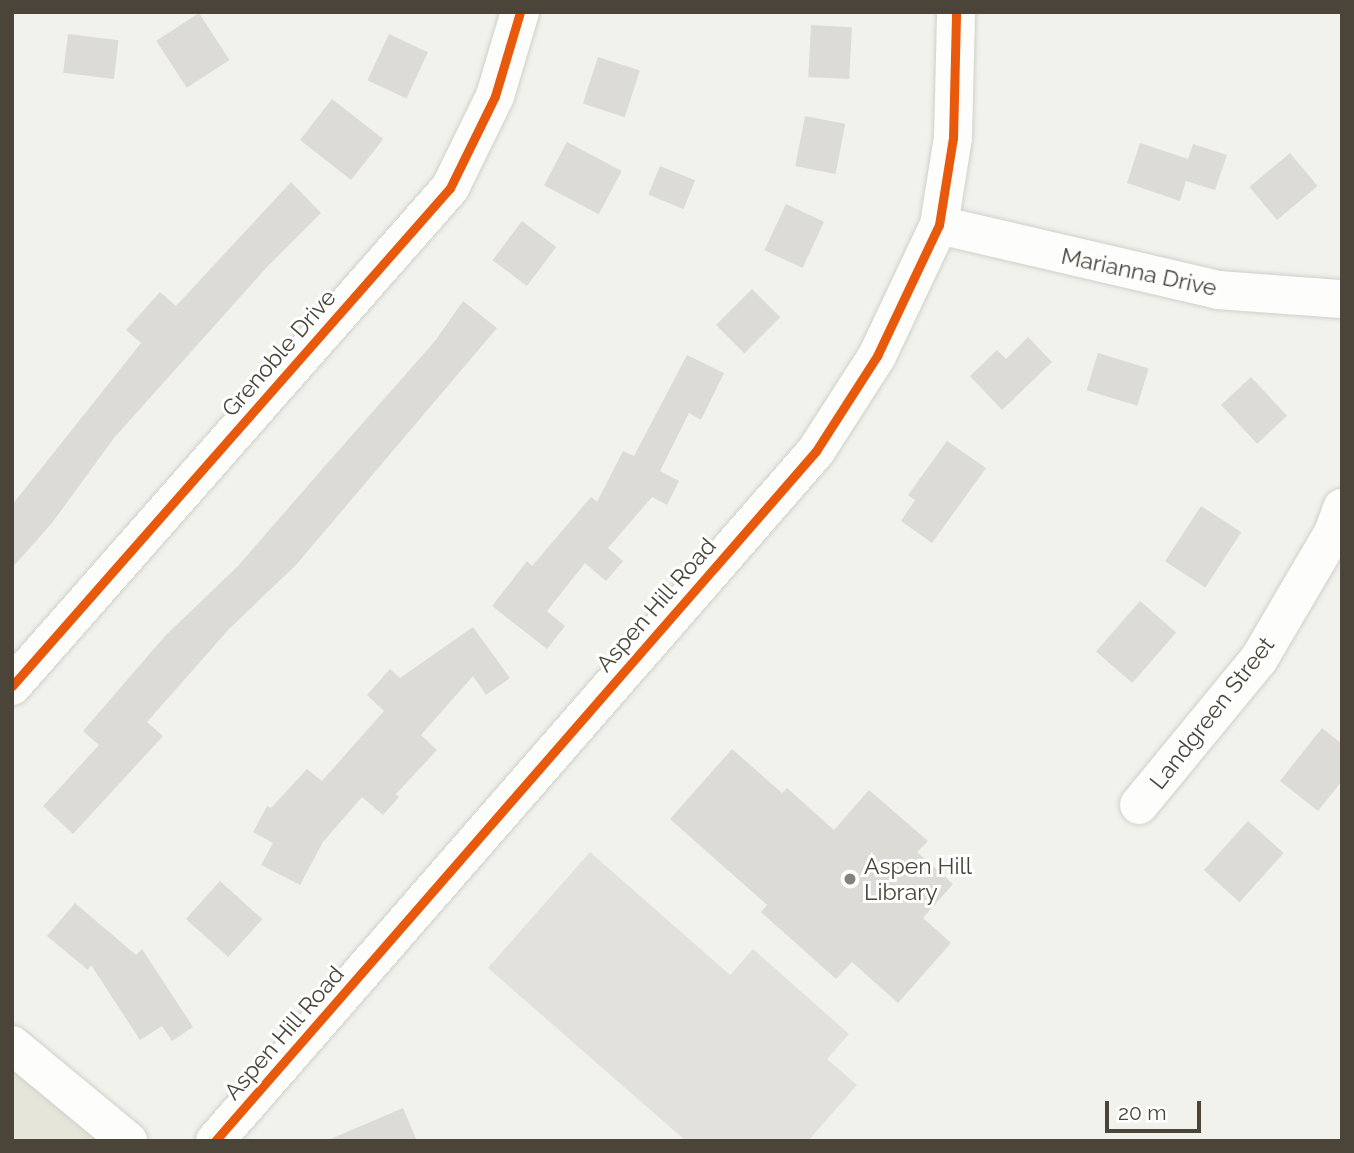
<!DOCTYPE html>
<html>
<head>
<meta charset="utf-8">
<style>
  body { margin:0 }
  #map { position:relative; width:1354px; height:1153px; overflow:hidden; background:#f2f2ed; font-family:Raleway,sans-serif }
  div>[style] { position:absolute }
  .residential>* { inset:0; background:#e6e5da }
  .parking>* { inset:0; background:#e2e1dc }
  .building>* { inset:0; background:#dcdbd5; transform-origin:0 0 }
  .roads { filter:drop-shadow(0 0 2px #d0d0ca) drop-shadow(0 0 2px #d0d0ca) }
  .minor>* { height:38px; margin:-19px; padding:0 19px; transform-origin:19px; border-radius:19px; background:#fdfdfc }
  .tertiary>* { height:38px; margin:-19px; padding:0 19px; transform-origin:19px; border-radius:19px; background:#fdfdfc }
  .cycleway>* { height:9px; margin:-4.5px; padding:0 4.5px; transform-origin:4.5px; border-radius:4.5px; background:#e8590c }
  .dots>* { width:19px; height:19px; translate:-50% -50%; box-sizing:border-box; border:4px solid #fff; border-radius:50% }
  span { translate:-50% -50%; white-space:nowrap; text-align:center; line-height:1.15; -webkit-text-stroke:6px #fff; paint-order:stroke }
  .street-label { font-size:23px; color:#4a4538 }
  .poi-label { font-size:23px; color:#4a4538 }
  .left { translate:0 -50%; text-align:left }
  .frame { position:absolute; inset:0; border:14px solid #4a4538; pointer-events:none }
  .scale { position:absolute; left:1105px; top:1101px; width:96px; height:32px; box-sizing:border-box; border:4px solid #4a4538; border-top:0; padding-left:9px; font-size:21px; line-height:24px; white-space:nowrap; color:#4a4538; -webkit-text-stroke:5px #fff; paint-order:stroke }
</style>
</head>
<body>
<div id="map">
  <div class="residential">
    <div style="clip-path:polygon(12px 1045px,128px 1141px,12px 1141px)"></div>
  </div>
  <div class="parking">
    <div style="clip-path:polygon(590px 852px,730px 975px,753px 949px,849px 1034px,827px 1059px,857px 1085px,808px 1141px,686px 1141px,488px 968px)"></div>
  </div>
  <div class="building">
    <div style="left:199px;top:13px;width:56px;height:51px;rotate:57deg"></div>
    <div style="left:811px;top:25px;width:41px;height:52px;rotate:3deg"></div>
    <div style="left:68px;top:34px;width:51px;height:39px;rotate:7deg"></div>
    <div style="left:389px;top:34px;width:43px;height:51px;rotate:25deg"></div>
    <div style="left:598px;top:57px;width:44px;height:49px;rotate:18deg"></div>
    <div style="left:332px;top:99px;width:65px;height:52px;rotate:38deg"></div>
    <div style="left:805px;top:116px;width:41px;height:51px;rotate:11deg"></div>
    <div style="left:567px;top:142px;width:62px;height:49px;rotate:28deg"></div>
    <div style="clip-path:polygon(1140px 143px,1188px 159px,1193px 144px,1227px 155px,1215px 190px,1186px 181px,1180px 201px,1127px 183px)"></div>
    <div style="left:1290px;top:153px;width:43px;height:53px;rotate:50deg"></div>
    <div style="left:660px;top:166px;width:38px;height:31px;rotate:22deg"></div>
    <div style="clip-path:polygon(291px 182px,321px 213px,266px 268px,114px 438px,52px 523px,12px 568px,12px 505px,141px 343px,126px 330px,160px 292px,176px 306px)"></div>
    <div style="left:786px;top:204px;width:42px;height:51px;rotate:25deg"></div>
    <div style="left:522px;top:221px;width:43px;height:49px;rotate:37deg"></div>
    <div style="left:752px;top:289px;width:40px;height:51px;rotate:45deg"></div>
    <div style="clip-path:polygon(463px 301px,497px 328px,296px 565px,230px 628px,147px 722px,163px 736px,73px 834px,43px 806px,99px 745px,83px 731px,165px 636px,238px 566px,324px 467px,435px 341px)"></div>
    <div style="clip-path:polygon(1028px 337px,1052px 362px,1002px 410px,970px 376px,997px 350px,1006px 359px)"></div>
    <div style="left:1098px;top:353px;width:53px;height:39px;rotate:17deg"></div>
    <div style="clip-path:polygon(687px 355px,724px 373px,701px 420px,689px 413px,660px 471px,679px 481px,667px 505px,652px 497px,608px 548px,623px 561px,606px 581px,585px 563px,547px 611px,565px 626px,547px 649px,492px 606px,527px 561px,532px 566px,591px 497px,597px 502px,623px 451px,634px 456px)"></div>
    <div style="left:1251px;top:377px;width:53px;height:41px;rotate:47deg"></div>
    <div style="clip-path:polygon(947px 441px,986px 468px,932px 543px,901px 521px,915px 500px,908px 495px)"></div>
    <div style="left:1201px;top:506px;width:48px;height:66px;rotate:33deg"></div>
    <div style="left:1140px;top:601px;width:48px;height:67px;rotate:41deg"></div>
    <div style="clip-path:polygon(473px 627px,510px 678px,486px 695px,473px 676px,421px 735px,437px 750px,396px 794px,399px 797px,383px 815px,362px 797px,323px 842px,300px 885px,261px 865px,273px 843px,253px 832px,267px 806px,271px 808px,307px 769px,322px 781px,384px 711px,367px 695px,390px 669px,400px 678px)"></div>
    <div style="clip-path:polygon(1322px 728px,1342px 744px,1342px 781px,1318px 811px,1280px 781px)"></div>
    <div style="clip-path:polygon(732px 749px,782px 793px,787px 788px,834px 830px,869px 790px,928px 841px,917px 852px,953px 884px,923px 918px,951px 943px,898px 1003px,852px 962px,836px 979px,761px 912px,767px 905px,670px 819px)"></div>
    <div style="left:1248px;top:821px;width:48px;height:66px;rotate:42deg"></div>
    <div style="left:220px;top:881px;width:57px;height:51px;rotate:42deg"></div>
    <div style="clip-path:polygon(75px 903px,136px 955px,142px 949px,193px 1027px,172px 1041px,162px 1026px,140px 1040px,91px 965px,88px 970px,47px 936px)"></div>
    <div style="clip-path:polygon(403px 1108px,417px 1141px,326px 1141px)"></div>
  </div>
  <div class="roads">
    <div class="minor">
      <div style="left:939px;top:225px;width:286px;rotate:13.1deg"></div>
      <div style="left:1218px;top:290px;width:124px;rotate:4.2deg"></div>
      <div style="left:12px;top:686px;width:663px;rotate:-48.67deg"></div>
      <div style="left:450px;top:188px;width:102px;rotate:-63.9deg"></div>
      <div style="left:495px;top:96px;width:88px;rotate:-73.4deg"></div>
      <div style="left:1139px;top:805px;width:189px;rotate:-50.6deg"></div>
      <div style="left:1259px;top:659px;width:146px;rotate:-59.6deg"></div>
      <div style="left:1333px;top:533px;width:27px;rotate:-70deg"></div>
    </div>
    <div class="tertiary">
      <div style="left:12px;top:1045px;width:151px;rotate:39.6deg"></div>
      <div style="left:215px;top:1141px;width:915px;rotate:-48.94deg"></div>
      <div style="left:816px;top:451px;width:113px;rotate:-57.3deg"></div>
      <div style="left:877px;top:356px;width:145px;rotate:-64.7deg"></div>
      <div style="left:939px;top:225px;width:88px;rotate:-80.9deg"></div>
      <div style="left:953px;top:138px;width:126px;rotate:-88.6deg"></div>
    </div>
  </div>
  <div class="cycleway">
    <div style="left:12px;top:686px;width:663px;rotate:-48.67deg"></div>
    <div style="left:450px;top:188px;width:102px;rotate:-63.9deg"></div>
    <div style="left:495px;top:96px;width:88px;rotate:-73.4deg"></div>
    <div style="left:215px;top:1141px;width:915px;rotate:-48.94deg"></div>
    <div style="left:816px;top:451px;width:113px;rotate:-57.3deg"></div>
    <div style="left:877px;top:356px;width:145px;rotate:-64.7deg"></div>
    <div style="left:939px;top:225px;width:88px;rotate:-80.9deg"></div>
    <div style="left:953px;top:138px;width:126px;rotate:-88.6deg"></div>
  </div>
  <div class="dots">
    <div style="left:850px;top:879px;background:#858277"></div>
  </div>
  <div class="street-label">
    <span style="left:1139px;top:272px;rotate:12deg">Marianna Drive</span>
    <span style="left:279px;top:353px;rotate:-49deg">Grenoble Drive</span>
    <span style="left:656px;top:605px;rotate:-49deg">Aspen Hill Road</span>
    <span style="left:1212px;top:713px;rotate:-52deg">Landgreen Street</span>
    <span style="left:284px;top:1033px;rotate:-49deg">Aspen Hill Road</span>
  </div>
  <div class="poi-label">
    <span class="left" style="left:864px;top:879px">Aspen Hill<br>Library</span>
  </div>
  <div class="frame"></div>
  <div class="scale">20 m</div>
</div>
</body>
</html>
